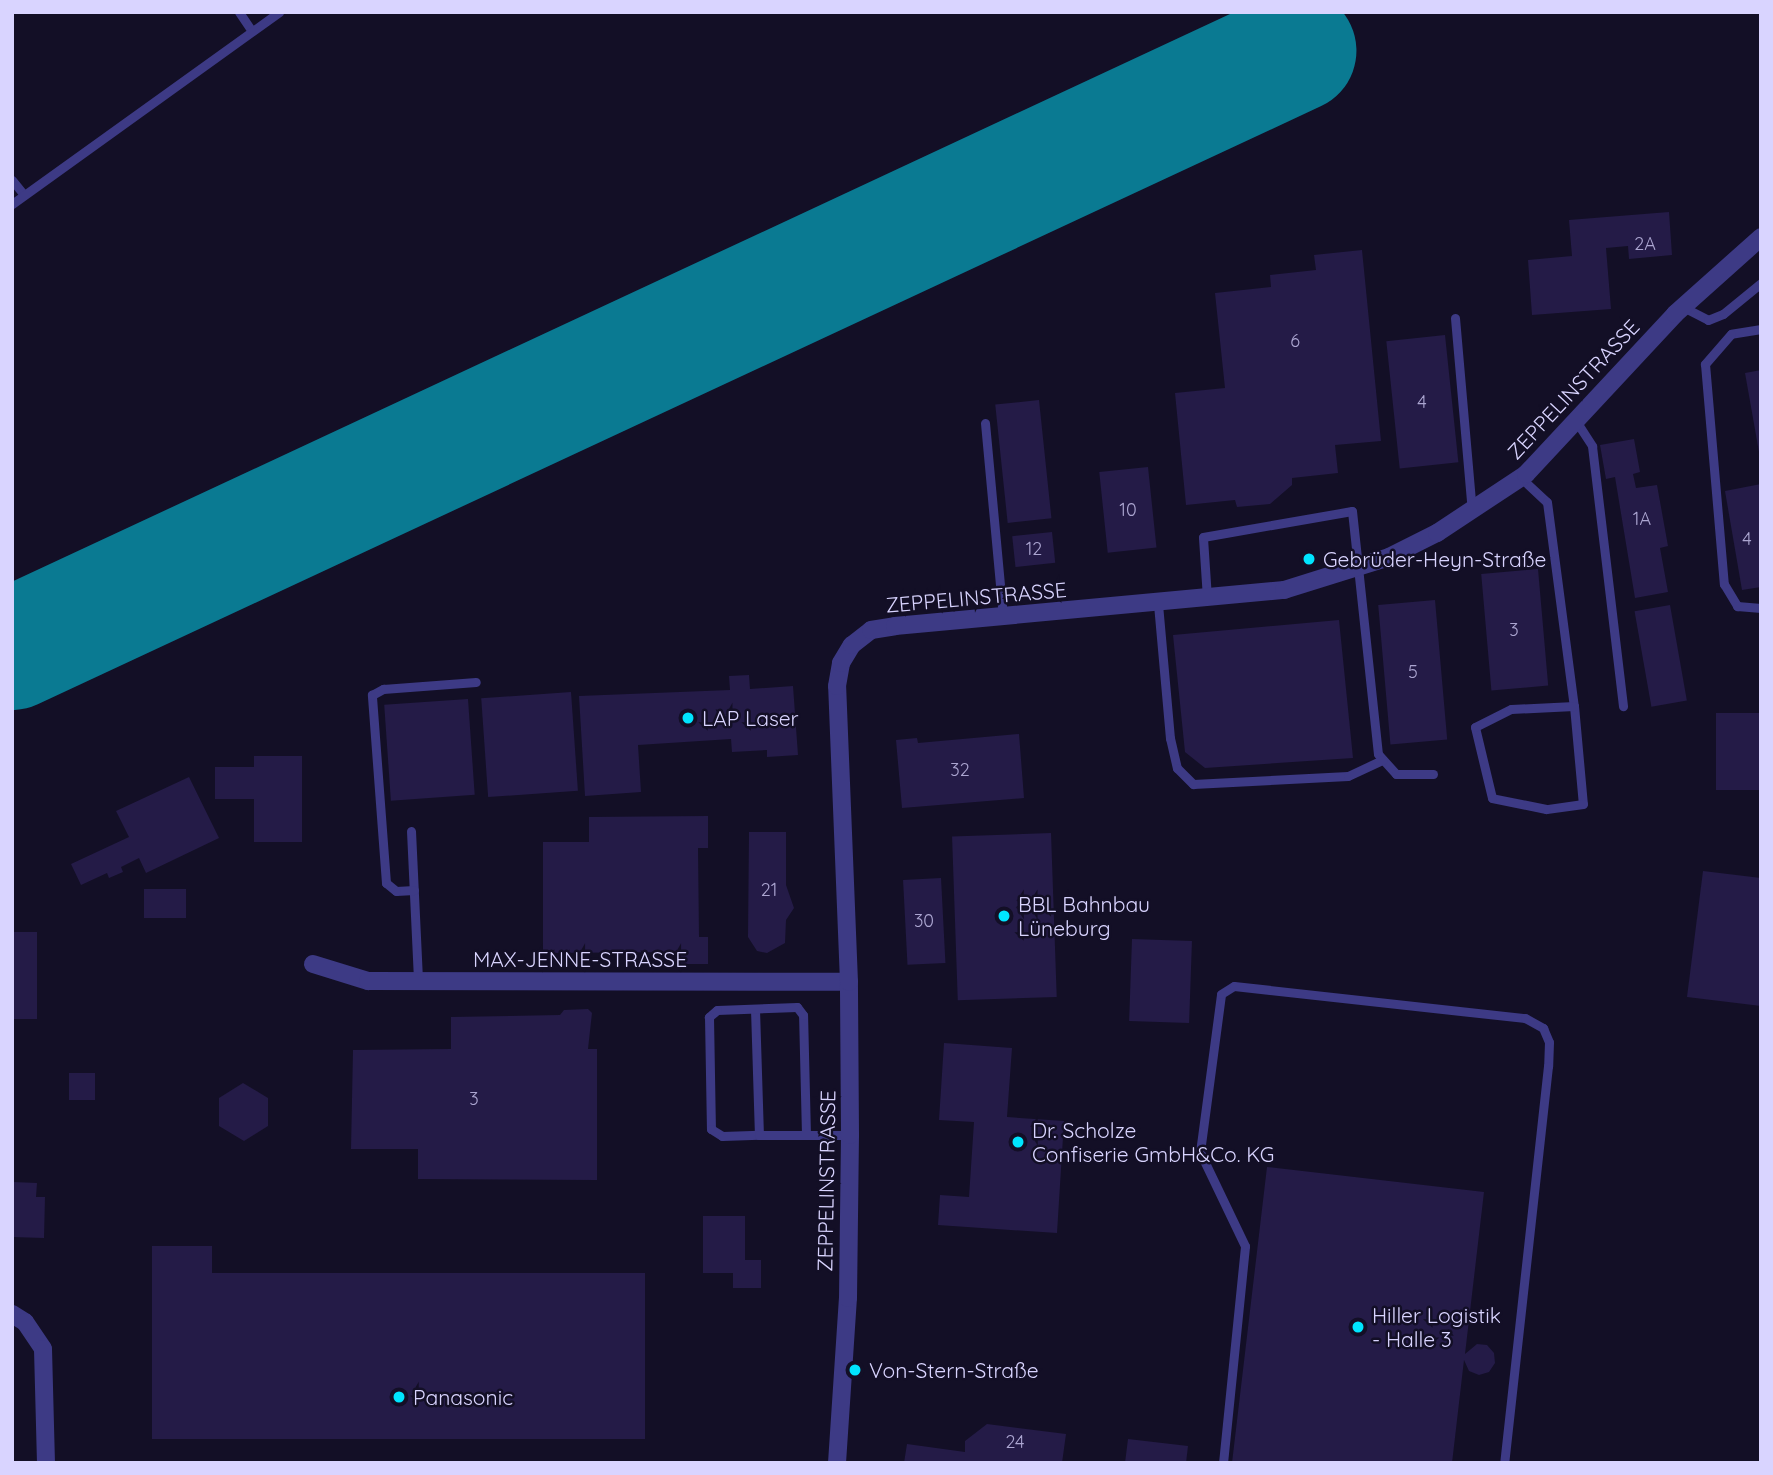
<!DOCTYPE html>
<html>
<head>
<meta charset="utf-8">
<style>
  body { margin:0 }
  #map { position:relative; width:1773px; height:1475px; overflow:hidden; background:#130f26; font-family:Quicksand,sans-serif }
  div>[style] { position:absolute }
  .runway>* { height:122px; margin:-61px; padding:0 61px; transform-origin:61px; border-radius:61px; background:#0a7a92 }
  .building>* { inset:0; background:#241b47; transform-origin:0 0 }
  .service>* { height:9px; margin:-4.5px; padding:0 4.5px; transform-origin:4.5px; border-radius:4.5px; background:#3d3a85 }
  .minor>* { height:18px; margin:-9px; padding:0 9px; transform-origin:9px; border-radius:9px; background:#3d3a85 }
  .dots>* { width:19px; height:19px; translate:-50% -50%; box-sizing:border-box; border:4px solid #130f26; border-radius:50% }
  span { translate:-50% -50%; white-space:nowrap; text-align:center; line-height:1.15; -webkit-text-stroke:5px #130f26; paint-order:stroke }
  .number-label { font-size:18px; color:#aca6d1 }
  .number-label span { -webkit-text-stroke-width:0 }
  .street-label { font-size:21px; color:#d9d4ff }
  .poi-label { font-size:21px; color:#d9d4ff }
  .left { translate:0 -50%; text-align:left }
  .frame { position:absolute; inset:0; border:14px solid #d9d4ff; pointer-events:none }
</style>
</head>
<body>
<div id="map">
  <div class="runway">
    <div style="left:12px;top:649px;width:1416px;rotate:-24.99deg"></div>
  </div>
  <div class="building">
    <div style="clip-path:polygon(1669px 212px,1672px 255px,1629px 259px,1628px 246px,1606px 248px,1611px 309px,1532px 315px,1528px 260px,1572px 256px,1569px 220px)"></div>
    <div style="clip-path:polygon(1362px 250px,1381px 441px,1335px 445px,1338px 473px,1292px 478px,1292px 485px,1270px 504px,1237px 507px,1235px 500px,1186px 505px,1175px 393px,1225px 388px,1215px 293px,1271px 287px,1270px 275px,1316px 270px,1314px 255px)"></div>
    <div style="left:1445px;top:335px;width:128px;height:59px;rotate:84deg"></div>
    <div style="clip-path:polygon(1761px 370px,1761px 452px,1759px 452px,1745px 373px)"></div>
    <div style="left:1039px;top:400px;width:119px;height:44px;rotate:84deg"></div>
    <div style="clip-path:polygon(1634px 439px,1640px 472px,1633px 474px,1636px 488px,1657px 485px,1668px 546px,1660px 548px,1668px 592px,1635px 598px,1615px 477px,1606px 479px,1600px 445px)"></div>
    <div style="left:1148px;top:467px;width:81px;height:49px;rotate:84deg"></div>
    <div style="clip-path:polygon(1761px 484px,1761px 587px,1742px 590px,1725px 491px)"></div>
    <div style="left:1052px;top:532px;width:31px;height:40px;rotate:84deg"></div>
    <div style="left:1538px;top:569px;width:117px;height:57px;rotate:85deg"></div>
    <div style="left:1435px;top:600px;width:140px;height:57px;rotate:85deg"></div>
    <div style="left:1670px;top:605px;width:97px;height:36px;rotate:80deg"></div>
    <div style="clip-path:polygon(1339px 620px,1353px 758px,1205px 768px,1185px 752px,1173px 635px)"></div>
    <div style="clip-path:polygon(749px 675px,750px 689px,793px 686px,798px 755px,767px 757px,767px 750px,732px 752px,731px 739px,638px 745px,641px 792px,585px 796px,579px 696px,730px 690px,729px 676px)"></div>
    <div style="left:571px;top:692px;width:99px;height:90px;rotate:86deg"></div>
    <div style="left:468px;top:699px;width:96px;height:84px;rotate:86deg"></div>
    <div style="left:1716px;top:713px;width:45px;height:77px"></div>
    <div style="clip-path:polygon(1019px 734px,1024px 798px,902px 808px,896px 740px,917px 738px,918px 743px)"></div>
    <div style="clip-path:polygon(254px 756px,302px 756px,302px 842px,254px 842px,254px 799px,215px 799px,215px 767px,254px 767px)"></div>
    <div style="clip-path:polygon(189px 777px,219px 838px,146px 873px,139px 858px,121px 867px,123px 872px,109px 878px,107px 873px,81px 885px,71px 864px,129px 837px,116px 811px)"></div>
    <div style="clip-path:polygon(708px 816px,708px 848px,698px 848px,699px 937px,708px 937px,708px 964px,679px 964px,679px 952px,543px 953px,543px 842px,589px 842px,589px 817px)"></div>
    <div style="clip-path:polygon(749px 832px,786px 832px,786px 885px,794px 908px,786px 920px,785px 943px,767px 953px,757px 951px,748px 937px)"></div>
    <div style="left:1051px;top:833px;width:164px;height:99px;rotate:88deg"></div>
    <div style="clip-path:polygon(1703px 871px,1761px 878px,1761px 1006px,1687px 997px)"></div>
    <div style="left:941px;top:878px;width:85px;height:38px;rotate:87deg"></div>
    <div style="left:144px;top:889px;width:42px;height:29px"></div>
    <div style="left:12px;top:932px;width:25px;height:87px"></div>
    <div style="left:1132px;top:939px;width:60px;height:82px;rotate:2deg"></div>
    <div style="clip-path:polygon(588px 1009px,592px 1013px,588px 1049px,597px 1049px,597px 1180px,418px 1179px,418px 1149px,351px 1149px,353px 1050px,451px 1049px,451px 1017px,560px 1015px,564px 1010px)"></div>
    <div style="clip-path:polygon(944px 1043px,1012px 1048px,1007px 1117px,1064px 1121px,1057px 1233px,938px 1225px,940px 1195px,969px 1197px,974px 1122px,939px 1120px)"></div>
    <div style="left:95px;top:1073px;width:27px;height:26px;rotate:90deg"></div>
    <div style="clip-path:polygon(243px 1083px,268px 1098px,268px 1126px,244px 1141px,219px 1126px,219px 1098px)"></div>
    <div style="clip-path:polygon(1267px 1167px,1484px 1192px,1465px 1354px,1477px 1344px,1487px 1345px,1494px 1353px,1495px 1363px,1489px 1372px,1479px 1375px,1469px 1371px,1464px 1360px,1452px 1463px,1232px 1463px)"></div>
    <div style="clip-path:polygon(13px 1182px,37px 1183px,36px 1197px,45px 1197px,44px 1238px,12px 1237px)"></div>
    <div style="clip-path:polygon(703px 1216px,745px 1216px,745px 1260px,761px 1260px,761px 1288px,733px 1288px,733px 1273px,703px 1273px)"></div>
    <div style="clip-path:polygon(152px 1246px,212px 1246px,212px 1273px,645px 1273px,645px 1439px,152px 1439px)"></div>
    <div style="clip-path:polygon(987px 1424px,1066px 1434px,1062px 1463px,904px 1463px,907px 1444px,965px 1452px,965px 1441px)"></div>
    <div style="clip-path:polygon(1128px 1439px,1188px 1446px,1186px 1463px,1125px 1463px)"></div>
  </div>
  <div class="service">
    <div style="left:239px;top:12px;width:23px;rotate:56deg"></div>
    <div style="left:12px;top:180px;width:19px;rotate:51deg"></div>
    <div style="left:12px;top:204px;width:329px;rotate:-35.7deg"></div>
    <div style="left:1683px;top:307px;width:28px;rotate:27deg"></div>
    <div style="left:1708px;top:320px;width:16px;rotate:-22deg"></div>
    <div style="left:1723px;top:314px;width:49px;rotate:-39.2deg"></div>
    <div style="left:1455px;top:318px;width:195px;rotate:85deg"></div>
    <div style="left:1761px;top:329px;width:30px;rotate:171deg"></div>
    <div style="left:1731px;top:334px;width:40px;rotate:131deg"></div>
    <div style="left:1705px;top:364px;width:221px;rotate:85.1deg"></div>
    <div style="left:1724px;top:584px;width:26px;rotate:59deg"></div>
    <div style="left:1737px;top:606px;width:24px;rotate:5deg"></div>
    <div style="left:1576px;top:421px;width:30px;rotate:57deg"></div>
    <div style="left:1592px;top:446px;width:262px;rotate:83.2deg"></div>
    <div style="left:985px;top:423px;width:194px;rotate:84.7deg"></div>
    <div style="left:1521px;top:478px;width:35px;rotate:43deg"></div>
    <div style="left:1547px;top:502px;width:206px;rotate:82.5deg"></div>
    <div style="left:1574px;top:706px;width:98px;rotate:84.8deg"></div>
    <div style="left:1583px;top:804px;width:37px;rotate:172deg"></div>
    <div style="left:1546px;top:809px;width:55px;rotate:-168.5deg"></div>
    <div style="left:1492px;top:798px;width:73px;rotate:-103.5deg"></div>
    <div style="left:1475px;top:727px;width:40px;rotate:-26.6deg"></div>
    <div style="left:1511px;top:709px;width:63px;rotate:-2.7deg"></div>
    <div style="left:1207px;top:598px;width:61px;rotate:-93.8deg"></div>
    <div style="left:1203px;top:537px;width:151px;rotate:-9.9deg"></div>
    <div style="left:1352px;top:511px;width:244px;rotate:83.9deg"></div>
    <div style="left:1378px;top:754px;width:27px;rotate:48deg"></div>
    <div style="left:1396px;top:774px;width:37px"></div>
    <div style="left:1158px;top:604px;width:135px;rotate:84.9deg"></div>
    <div style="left:1170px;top:738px;width:31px;rotate:77deg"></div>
    <div style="left:1177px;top:768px;width:23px;rotate:45deg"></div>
    <div style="left:1193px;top:784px;width:155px;rotate:-3deg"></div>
    <div style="left:1348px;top:776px;width:38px;rotate:-25deg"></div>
    <div style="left:411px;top:831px;width:150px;rotate:87.3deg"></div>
    <div style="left:414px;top:890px;width:18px;rotate:177deg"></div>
    <div style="left:396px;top:891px;width:13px;rotate:-141deg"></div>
    <div style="left:386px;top:883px;width:189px;rotate:-94.3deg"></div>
    <div style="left:372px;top:695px;width:13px;rotate:-29deg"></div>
    <div style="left:383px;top:689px;width:93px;rotate:-4.3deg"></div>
    <div style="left:755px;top:1009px;width:126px;rotate:88.2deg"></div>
    <div style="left:806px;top:1135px;width:120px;rotate:-91.4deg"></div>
    <div style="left:803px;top:1015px;width:10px;rotate:-127deg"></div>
    <div style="left:797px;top:1007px;width:80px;rotate:177.9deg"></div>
    <div style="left:717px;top:1010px;width:11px;rotate:139deg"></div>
    <div style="left:709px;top:1017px;width:112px;rotate:89deg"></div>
    <div style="left:711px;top:1129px;width:13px;rotate:32deg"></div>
    <div style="left:722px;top:1136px;width:37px;rotate:-2deg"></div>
    <div style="left:759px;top:1135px;width:91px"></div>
    <div style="left:1223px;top:1463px;width:218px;rotate:-84.2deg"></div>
    <div style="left:1245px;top:1246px;width:104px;rotate:-115.6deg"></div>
    <div style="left:1200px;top:1152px;width:159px;rotate:-82.4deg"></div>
    <div style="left:1221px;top:994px;width:15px;rotate:-32deg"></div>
    <div style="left:1234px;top:986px;width:293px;rotate:6.3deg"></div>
    <div style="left:1525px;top:1018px;width:21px;rotate:29deg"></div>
    <div style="left:1543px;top:1028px;width:15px;rotate:67deg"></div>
    <div style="left:1549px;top:1042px;width:24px;rotate:92deg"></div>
    <div style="left:1548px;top:1066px;width:399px;rotate:96.3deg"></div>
  </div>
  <div class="minor">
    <div style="left:313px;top:964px;width:58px;rotate:17.2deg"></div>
    <div style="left:368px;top:981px;width:481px;rotate:0.1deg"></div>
    <div style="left:12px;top:1314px;width:15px;rotate:32deg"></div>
    <div style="left:25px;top:1322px;width:32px;rotate:56deg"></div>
    <div style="left:43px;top:1349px;width:114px;rotate:88.5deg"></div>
    <div style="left:837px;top:1463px;width:165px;rotate:-86.2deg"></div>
    <div style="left:848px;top:1298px;width:163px;rotate:-89.3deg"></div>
    <div style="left:850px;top:1135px;width:153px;rotate:-90.4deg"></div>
    <div style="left:849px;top:982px;width:296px;rotate:-92.3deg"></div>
    <div style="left:837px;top:686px;width:23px;rotate:-80deg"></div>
    <div style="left:841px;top:663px;width:21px;rotate:-59deg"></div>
    <div style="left:852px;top:645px;width:24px;rotate:-38deg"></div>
    <div style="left:871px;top:630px;width:24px;rotate:-9deg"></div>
    <div style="left:895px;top:626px;width:391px;rotate:-5.3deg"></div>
    <div style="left:1284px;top:590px;width:110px;rotate:-17.4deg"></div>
    <div style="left:1389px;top:557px;width:54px;rotate:-26.6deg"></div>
    <div style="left:1437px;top:533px;width:107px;rotate:-33.5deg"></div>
    <div style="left:1526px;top:474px;width:219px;rotate:-47deg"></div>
    <div style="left:1675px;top:314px;width:115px;rotate:-41.8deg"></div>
  </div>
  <div class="dots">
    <div style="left:1309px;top:559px;background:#00e5ff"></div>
    <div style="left:688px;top:718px;background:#00e5ff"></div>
    <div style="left:1004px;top:916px;background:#00e5ff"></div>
    <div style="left:1018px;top:1142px;background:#00e5ff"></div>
    <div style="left:1358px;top:1327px;background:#00e5ff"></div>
    <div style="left:855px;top:1370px;background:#00e5ff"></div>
    <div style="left:399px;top:1397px;background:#00e5ff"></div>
  </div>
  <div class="number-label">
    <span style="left:1645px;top:244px">2A</span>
    <span style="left:1295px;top:341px">6</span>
    <span style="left:1422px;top:402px">4</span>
    <span style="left:1128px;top:510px">10</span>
    <span style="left:1642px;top:519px">1A</span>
    <span style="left:1747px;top:539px">4</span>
    <span style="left:1034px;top:549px">12</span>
    <span style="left:1514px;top:630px">3</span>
    <span style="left:1413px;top:672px">5</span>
    <span style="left:960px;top:770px">32</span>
    <span style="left:769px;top:890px">21</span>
    <span style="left:924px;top:921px">30</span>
    <span style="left:474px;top:1099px">3</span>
    <span style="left:1015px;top:1442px">24</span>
  </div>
  <div class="street-label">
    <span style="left:1573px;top:389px;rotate:-47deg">ZEPPELINSTRASSE</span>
    <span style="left:976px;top:597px;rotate:-5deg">ZEPPELINSTRASSE</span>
    <span style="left:580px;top:959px">MAX-JENNE-STRASSE</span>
    <span style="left:826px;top:1181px;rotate:-89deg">ZEPPELINSTRASSE</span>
  </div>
  <div class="poi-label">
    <span class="left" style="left:1323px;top:559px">Gebrüder-Heyn-Straße</span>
    <span class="left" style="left:702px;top:718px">LAP Laser</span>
    <span class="left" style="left:1018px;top:916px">BBL Bahnbau<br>Lüneburg</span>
    <span class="left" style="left:1032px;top:1142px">Dr. Scholze<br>Confiserie GmbH&amp;Co. KG</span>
    <span class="left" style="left:1372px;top:1327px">Hiller Logistik<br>- Halle 3</span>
    <span class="left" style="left:869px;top:1370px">Von-Stern-Straße</span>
    <span class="left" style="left:413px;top:1397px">Panasonic</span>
  </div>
  <div class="frame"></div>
</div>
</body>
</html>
